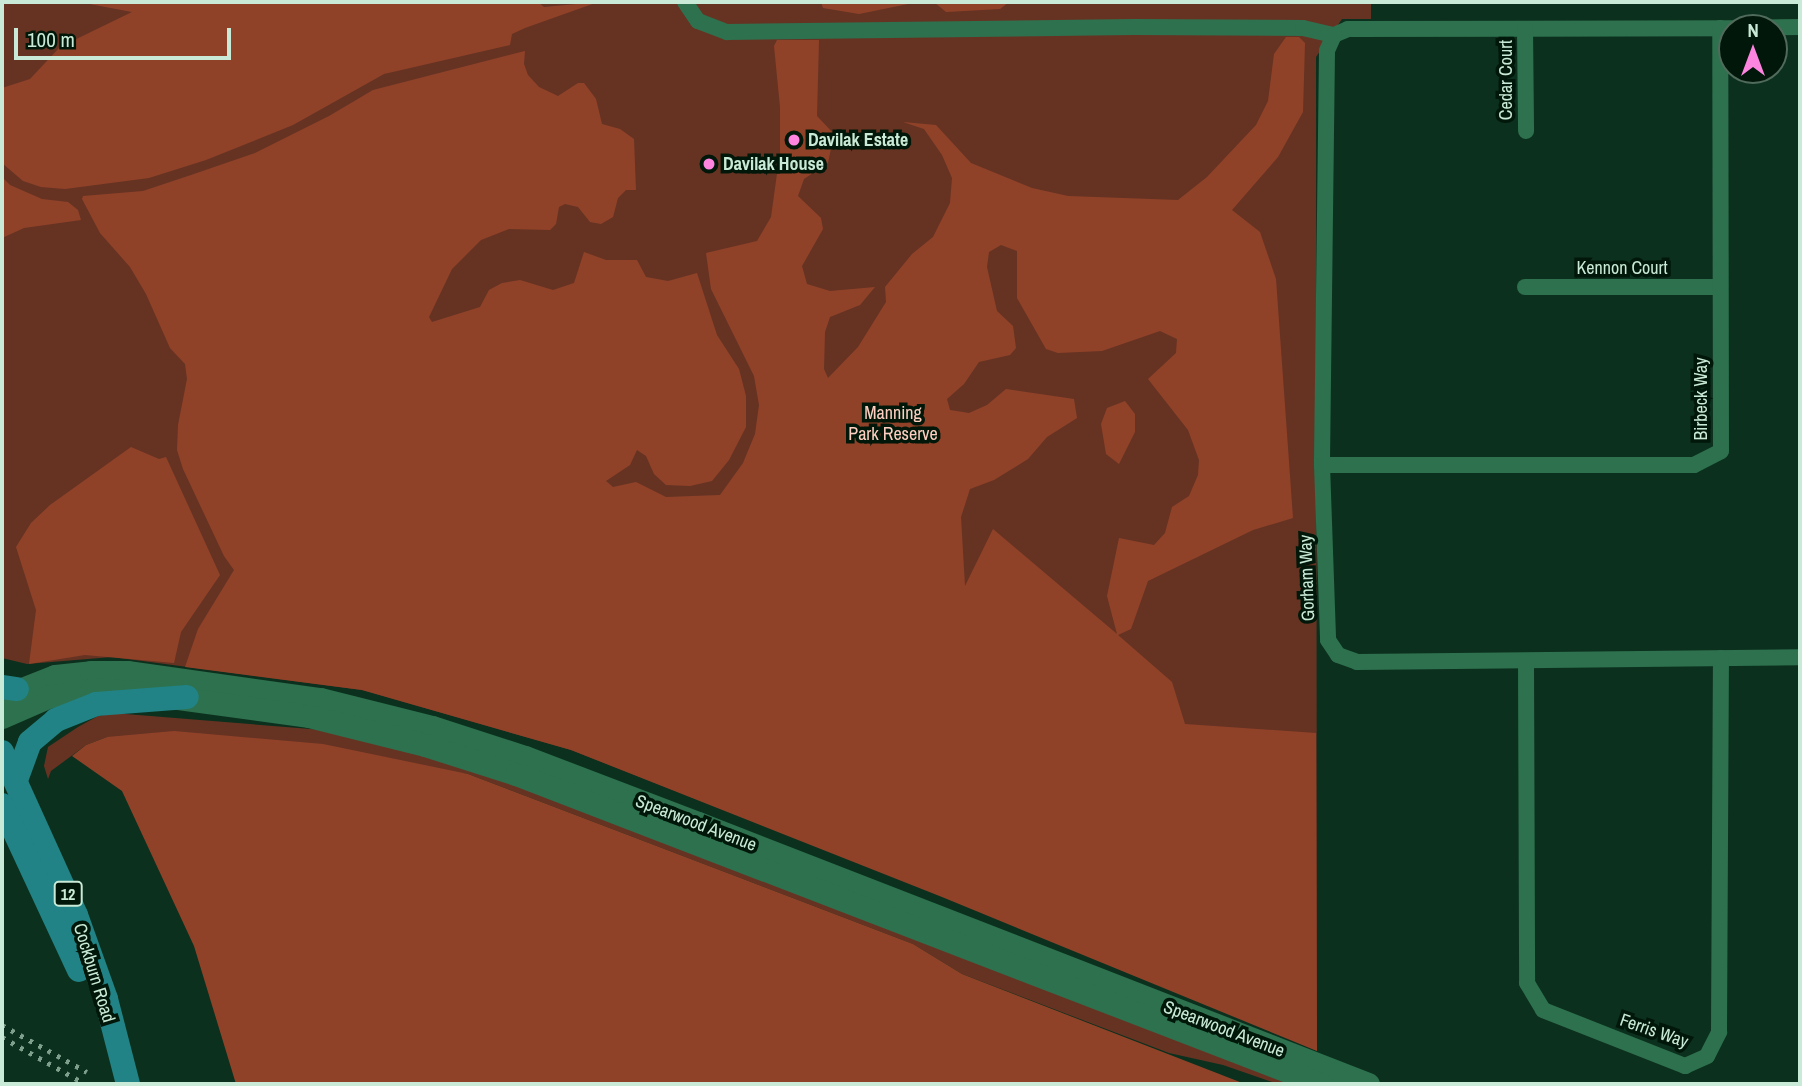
<!DOCTYPE html>
<html>
<head>
<meta charset="utf-8">
<style>
  body { margin:0 }
  #map { position:relative; width:1802px; height:1086px; overflow:hidden; background:#0c301e; font-family:"Archivo Narrow",sans-serif }
  div>[style] { position:absolute }
  .green>* { inset:0; background:#663323 }
  .forest>* { inset:0; background:#904229 }
  .minor>* { height:16px; margin:-8px; padding:0 8px; transform-origin:8px; border-radius:8px; background:#2e714e }
  .secondary>* { height:23px; margin:-11.5px; padding:0 11.5px; transform-origin:11.5px; border-radius:11.5px; background:#2e714e }
  .primary>* { height:24px; margin:-12px; padding:0 12px; transform-origin:12px; border-radius:12px; background:#218385 }
  .rail>* { height:4.5px; margin-top:-2.25px; transform-origin:0; background:repeating-linear-gradient(90deg,#7d9f8c 0 3.5px,transparent 0 10.5px) }
  .dots>* { width:19px; height:19px; translate:-50% -50%; box-sizing:border-box; border:4px solid #001709; border-radius:50% }
  span { translate:-50% -50%; white-space:nowrap; text-align:center; line-height:1.15; -webkit-text-stroke:7px #001709; paint-order:stroke }
  .shield-label span { padding:2px 5px; background:#001709; border:2px solid; border-radius:5px; -webkit-text-stroke-width:0 }
  .shield-label { font-size:16px; color:#c9ead6; font-weight:700 }
  .street-label { font-size:18px; color:#c9ead6 }
  .poi-label { font-size:18px; color:#c9ead6; font-weight:700 }
  .left { translate:0 -50%; text-align:left }
  .park-label { font-size:18px; color:#fecfc1 }
  .frame { position:absolute; inset:0; border:4px solid #c9ead6; pointer-events:none }
  .north { position:absolute; left:1718px; top:14px; width:70px; height:70px; box-sizing:border-box; background:#001709; border:2px solid #506b5b; border-radius:50%; rotate:0deg; font-size:19px; font-weight:700; line-height:28px; text-align:center; color:#c9ead6 }
  .north::after { content:''; display:block; margin:auto; width:24px; height:32px; background:#fe85df; clip-path:polygon(50% 0,100% 100%,50% 72%,0 100%) }
  .scale { position:absolute; left:14px; top:28px; width:217px; height:32px; box-sizing:border-box; border:4px solid #c9ead6; border-top:0; padding-left:9px; font-size:21px; line-height:24px; white-space:nowrap; color:#c9ead6; -webkit-text-stroke:5px #001709; paint-order:stroke }
</style>
</head>
<body>
<div id="map">
  <div class="green">
    <div style="clip-path:polygon(2px 2px,1371px 2px,1371px 19px,1342px 19px,1316px 57px,1317px 1051px,1139px 973px,571px 750px,362px 690px,112px 657px,27px 664px,2px 658px)"></div>
    <div style="clip-path:polygon(113px 713px,336px 731px,496px 776px,1301px 1084px,1278px 1084px,1223px 1065px,1169px 1053px,962px 974px,913px 944px,468px 774px,107px 737px,86px 745px,51px 771px,48px 779px,44px 766px,48px 747px,78px 727px,98px 716px)"></div>
  </div>
  <div class="forest">
    <div style="clip-path:polygon(79px 2px,538px 2px,544px 7px,598px 2px,525px 28px,512px 34px,510px 45px,384px 74px,293px 125px,206px 160px,149px 178px,65px 189px,41px 187px,23px 181px,2px 163px,2px 88px,30px 79px,60px 47px,132px 12px)"></div>
    <div style="clip-path:polygon(821px 2px,918px 2px,859px 14px,823px 8px)"></div>
    <div style="clip-path:polygon(934px 2px,1009px 2px,1000px 9px,946px 12px)"></div>
    <div style="clip-path:polygon(evenodd,1286px 37px,1299px 37px,1305px 43px,1303px 112px,1278px 157px,1232px 210px,1260px 232px,1276px 279px,1293px 518px,1253px 530px,1148px 581px,1131px 629px,1118px 635px,1172px 682px,1185px 724px,1316px 733px,1317px 1051px,942px 897px,571px 750px,362px 690px,185px 667px,198px 629px,234px 570px,224px 556px,183px 469px,177px 450px,178px 425px,187px 379px,185px 364px,170px 348px,146px 294px,130px 267px,100px 233px,82px 199px,83px 196px,143px 191px,191px 175px,255px 153px,329px 116px,373px 90px,525px 51px,524px 64px,528px 75px,539px 87px,558px 96px,578px 83px,584px 83px,596px 99px,602px 124px,620px 129px,634px 139px,636px 190px,626px 190px,618px 198px,613px 217px,601px 224px,590px 222px,578px 207px,565px 204px,559px 207px,556px 224px,550px 230px,509px 229px,481px 240px,452px 269px,429px 317px,432px 322px,480px 307px,489px 290px,502px 283px,520px 280px,553px 290px,574px 283px,584px 252px,606px 260px,637px 260px,646px 277px,668px 281px,697px 273px,717px 335px,739px 369px,746px 396px,746px 427px,729px 460px,712px 481px,690px 486px,666px 485px,654px 474px,646px 456px,637px 450px,630px 465px,606px 481px,613px 487px,636px 482px,666px 497px,720px 495px,743px 463px,755px 434px,759px 405px,754px 376px,711px 289px,706px 253px,757px 241px,771px 217px,780px 152px,780px 107px,774px 46px,777px 40px,819px 40px,817px 116px,834px 134px,828px 163px,804px 179px,798px 196px,821px 218px,823px 229px,802px 266px,807px 284px,830px 291px,875px 287px,860px 305px,830px 317px,825px 332px,824px 369px,828px 378px,858px 347px,886px 302px,885px 287px,912px 254px,933px 237px,950px 203px,952px 178px,942px 155px,924px 129px,903px 122px,936px 125px,971px 163px,1032px 188px,1068px 196px,1178px 200px,1207px 177px,1256px 125px,1268px 101px,1274px 54px,1286px 37px,1001px 245px,1017px 251px,1017px 298px,1046px 349px,1058px 353px,1102px 351px,1160px 331px,1177px 339px,1176px 353px,1148px 379px,1188px 430px,1199px 460px,1198px 475px,1189px 496px,1172px 507px,1165px 533px,1154px 545px,1119px 538px,1107px 596px,1117px 634px,993px 529px,965px 586px,961px 517px,970px 489px,994px 480px,1028px 459px,1047px 437px,1077px 418px,1074px 399px,1006px 389px,987px 405px,969px 413px,950px 410px,947px 399px,964px 384px,979px 362px,1010px 355px,1016px 348px,1013px 326px,997px 311px,987px 267px,989px 252px,1001px 245px)"></div>
    <div style="clip-path:polygon(2px 177px,10px 185px,42px 199px,68px 202px,78px 210px,81px 220px,24px 228px,2px 238px)"></div>
    <div style="clip-path:polygon(1125px 401px,1135px 414px,1135px 432px,1119px 464px,1106px 454px,1101px 424px,1107px 408px)"></div>
    <div style="clip-path:polygon(131px 447px,159px 459px,166px 457px,220px 575px,181px 632px,174px 663px,85px 655px,29px 664px,36px 610px,16px 547px,31px 523px,50px 505px)"></div>
    <div style="clip-path:polygon(174px 731px,323px 744px,468px 774px,913px 944px,962px 974px,1245px 1084px,236px 1084px,194px 946px,122px 791px,72px 756px,86px 745px,107px 737px)"></div>
  </div>
  <div class="minor">
    <div style="left:685px;top:2px;width:23px;rotate:56deg"></div>
    <div style="left:698px;top:21px;width:31px;rotate:21deg"></div>
    <div style="left:727px;top:32px;width:407px;rotate:-0.7deg"></div>
    <div style="left:1134px;top:27px;width:169px;rotate:0.3deg"></div>
    <div style="left:1303px;top:28px;width:32px;rotate:13deg"></div>
    <div style="left:1334px;top:35px;width:15px;rotate:-23deg"></div>
    <div style="left:1348px;top:29px;width:384px;rotate:-0.1deg"></div>
    <div style="left:1742px;top:28px;width:58px;rotate:-1deg"></div>
    <div style="left:1525px;top:29px;width:102px;rotate:89.4deg"></div>
    <div style="left:1334px;top:35px;width:17px;rotate:114deg"></div>
    <div style="left:1327px;top:51px;width:414px;rotate:90.7deg"></div>
    <div style="left:1322px;top:465px;width:175px;rotate:88deg"></div>
    <div style="left:1328px;top:640px;width:18px;rotate:56deg"></div>
    <div style="left:1338px;top:655px;width:20px;rotate:20deg"></div>
    <div style="left:1357px;top:662px;width:443px;rotate:-0.6deg"></div>
    <div style="left:1525px;top:287px;width:195px"></div>
    <div style="left:1322px;top:465px;width:372px"></div>
    <div style="left:1694px;top:465px;width:30px;rotate:-27deg"></div>
    <div style="left:1721px;top:451px;width:423px;rotate:-90.1deg"></div>
    <div style="left:1526px;top:662px;width:321px;rotate:89.8deg"></div>
    <div style="left:1527px;top:983px;width:31px;rotate:59deg"></div>
    <div style="left:1543px;top:1010px;width:153px;rotate:21.5deg"></div>
    <div style="left:1685px;top:1066px;width:24px;rotate:-24deg"></div>
    <div style="left:1707px;top:1056px;width:27px;rotate:-63deg"></div>
    <div style="left:1719px;top:1032px;width:374px;rotate:-89.7deg"></div>
  </div>
  <div class="secondary">
    <div style="left:2px;top:697px;width:57px;rotate:-21.6deg"></div>
    <div style="left:55px;top:676px;width:36px;rotate:-6deg"></div>
    <div style="left:91px;top:672px;width:36px"></div>
    <div style="left:127px;top:672px;width:195px;rotate:8deg"></div>
    <div style="left:320px;top:699px;width:115px;rotate:14deg"></div>
    <div style="left:432px;top:727px;width:98px;rotate:17.9deg"></div>
    <div style="left:525px;top:757px;width:185px;rotate:20.9deg"></div>
    <div style="left:698px;top:823px;width:719px;rotate:21.28deg"></div>
    <div style="left:2px;top:717px;width:50px;rotate:-23.5deg"></div>
    <div style="left:48px;top:697px;width:45px;rotate:-10.3deg"></div>
    <div style="left:92px;top:689px;width:42px;rotate:4.1deg"></div>
    <div style="left:134px;top:692px;width:177px;rotate:7.8deg"></div>
    <div style="left:309px;top:716px;width:120px;rotate:14deg"></div>
    <div style="left:425px;top:745px;width:96px;rotate:17.7deg"></div>
    <div style="left:516px;top:774px;width:863px;rotate:21.06deg"></div>
  </div>
  <div class="primary">
    <div style="left:2px;top:687px;width:15px;rotate:8deg"></div>
    <div style="left:2px;top:752px;width:179px;rotate:65.6deg"></div>
    <div style="left:76px;top:915px;width:89px;rotate:70.3deg"></div>
    <div style="left:106px;top:999px;width:88px;rotate:75.5deg"></div>
    <div style="left:16px;top:780px;width:40px;rotate:-69.8deg"></div>
    <div style="left:30px;top:742px;width:34px;rotate:-40deg"></div>
    <div style="left:56px;top:720px;width:43px;rotate:-21.8deg"></div>
    <div style="left:96px;top:704px;width:91px;rotate:-4.4deg"></div>
    <div style="left:2px;top:805px;width:182px;rotate:65deg"></div>
  </div>
  <div class="rail">
    <div style="left:2px;top:1025px;width:97px;rotate:28.9deg"></div>
    <div style="left:2px;top:1037px;width:92px;rotate:29.4deg"></div>
  </div>
  <div class="dots">
    <div style="left:794px;top:140px;background:#fe85df"></div>
    <div style="left:709px;top:164px;background:#fe85df"></div>
  </div>
  <div class="shield-label">
    <span style="left:68px;top:894px">12</span>
  </div>
  <div class="street-label">
    <span style="left:1506px;top:80px;rotate:-90deg">Cedar Court</span>
    <span style="left:1622px;top:268px">Kennon Court</span>
    <span style="left:1701px;top:399px;rotate:-90deg">Birbeck Way</span>
    <span style="left:1307px;top:578px;rotate:-92deg">Gorham Way</span>
    <span style="left:696px;top:823px;rotate:21deg">Spearwood Avenue</span>
    <span style="left:94px;top:973px;rotate:73deg">Cockburn Road</span>
    <span style="left:1224px;top:1029px;rotate:21deg">Spearwood Avenue</span>
    <span style="left:1654px;top:1031px;rotate:19deg">Ferris Way</span>
  </div>
  <div class="poi-label">
    <span class="left" style="left:808px;top:140px">Davilak Estate</span>
    <span class="left" style="left:723px;top:164px">Davilak House</span>
  </div>
  <div class="park-label">
    <span style="left:893px;top:424px">Manning<br>Park Reserve</span>
  </div>
  <div class="frame"></div>
  <div class="north">N</div>
  <div class="scale">100 m</div>
</div>
</body>
</html>
